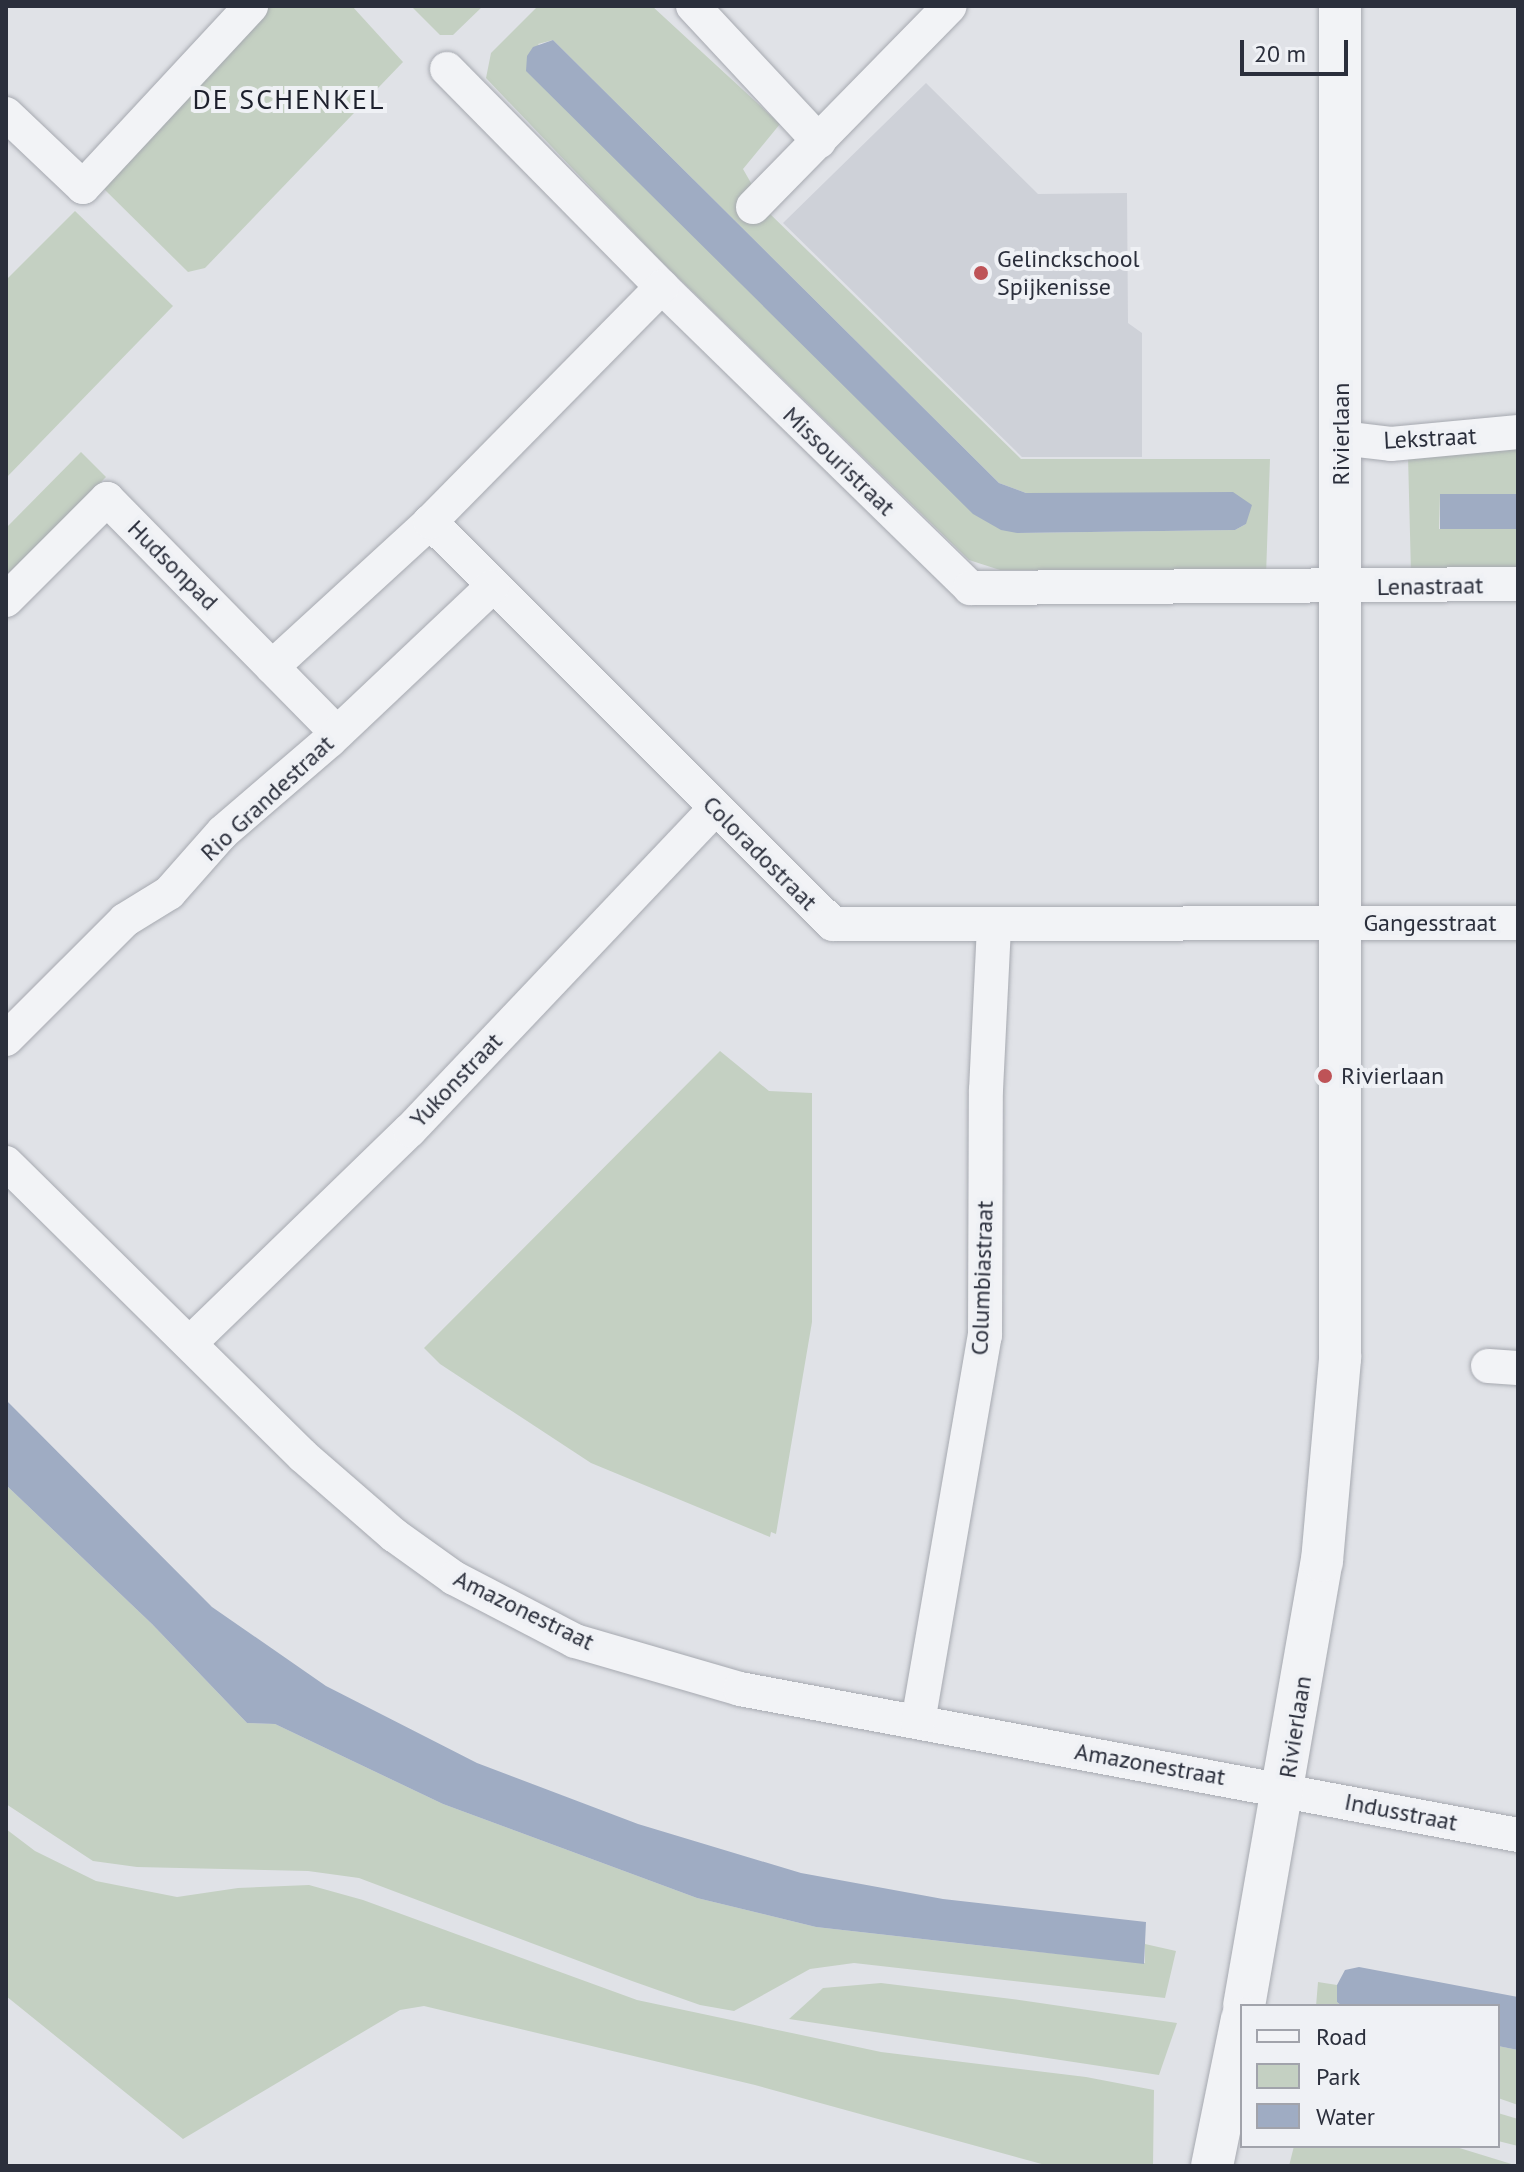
<!DOCTYPE html>
<html>
<head>
<meta charset="utf-8">
<style>
  body { margin:0 }
  #map { position:relative; width:1524px; height:2172px; overflow:hidden; background:#e0e2e7; font-family:"PT Sans",sans-serif }
  div>[style] { position:absolute }
  .built>* { inset:0; background:#ced1d8 }
  .green>* { inset:0; background:#c4d0c2 }
  .water>* { inset:0; background:#9facc3; transform-origin:0 0 }
  .roads { filter:drop-shadow(0 0 2px #a6a9b0) drop-shadow(0 0 2px #a6a9b0) }
  .minor>* { height:34px; margin:-17px; padding:0 17px; transform-origin:17px; border-radius:17px; background:#f2f3f6 }
  .tertiary>* { height:42px; margin:-21px; padding:0 21px; transform-origin:21px; border-radius:21px; background:#f2f3f6 }
  .dots>* { width:22px; height:22px; translate:-50% -50%; box-sizing:border-box; border:4px solid #eff1f5; border-radius:50% }
  span { translate:-50% -50%; white-space:nowrap; text-align:center; line-height:1.15; -webkit-text-stroke:8px #eff1f5; paint-order:stroke }
  .poi-label { font-size:24px; color:#2b2f3c }
  .left { translate:0 -50%; text-align:left }
  .street-label { font-size:24px; color:#2b2f3c }
  .quarter-label { font-size:28px; color:#1d202d; letter-spacing:2px }
  .frame { position:absolute; inset:0; border:8px solid #2b2f3c; pointer-events:none }
  .legend { position:absolute; left:1240px; top:2004px; width:260px; height:144px; box-sizing:border-box; background:#eff1f5; border:2px solid #a1a3ab; margin:0; padding:10px 14px; list-style:none; font-size:24px; color:#2b2f3c }
  .legend li { display:flex; align-items:center; gap:16px; height:40px }
  .legend b { width:40px; border:2px solid #a1a3ab }
  .scale { position:absolute; left:1240px; top:40px; width:108px; height:36px; box-sizing:border-box; border:4px solid #2b2f3c; border-top:0; padding-left:10px; font-size:24px; line-height:28px; white-space:nowrap; color:#2b2f3c; -webkit-text-stroke:6px #eff1f5; paint-order:stroke }
</style>
</head>
<body>
<div id="map">
  <div class="built">
    <div style="clip-path:polygon(926px 83px,1038px 194px,1127px 193px,1128px 323px,1142px 333px,1142px 457px,1022px 457px,783px 223px)"></div>
  </div>
  <div class="green">
    <div style="clip-path:polygon(269px 6px,352px 6px,403px 62px,205px 268px,188px 272px,100px 185px)"></div>
    <div style="clip-path:polygon(411px 6px,483px 6px,453px 35px,440px 35px)"></div>
    <div style="clip-path:polygon(evenodd,538px 6px,652px 6px,780px 124px,743px 169px,767px 211px,1021px 459px,1270px 459px,1266px 576px,1132px 570px,1000px 570px,969px 560px,656px 256px,486px 78px,491px 53px,538px 6px,553px 40px,999px 483px,1026px 493px,1246px 524px,1235px 530px,1017px 533px,538px 44px,553px 40px)"></div>
    <div style="clip-path:polygon(75px 211px,173px 306px,6px 478px,6px 280px)"></div>
    <div style="clip-path:polygon(1518px 447px,1518px 494px,1440px 495px,1439px 529px,1518px 529px,1518px 576px,1411px 573px,1408px 456px)"></div>
    <div style="clip-path:polygon(81px 452px,106px 477px,6px 579px,6px 528px)"></div>
    <div style="clip-path:polygon(720px 1051px,769px 1091px,812px 1093px,812px 1322px,776px 1534px,771px 1532px,770px 1537px,591px 1463px,440px 1364px,424px 1348px)"></div>
    <div style="clip-path:polygon(6px 1485px,152px 1624px,247px 1723px,275px 1724px,443px 1804px,697px 1898px,816px 1927px,1002px 1948px,1145px 1963px,1145px 1944px,1176px 1951px,1165px 1998px,854px 1963px,810px 1969px,734px 2011px,700px 2005px,632px 1981px,359px 1878px,308px 1871px,137px 1867px,93px 1861px,6px 1804px)"></div>
    <div style="clip-path:polygon(6px 1829px,35px 1851px,96px 1881px,177px 1897px,238px 1888px,309px 1885px,363px 1900px,637px 2000px,881px 2052px,1086px 2077px,1154px 2090px,1153px 2166px,1049px 2166px,755px 2085px,424px 2006px,400px 2010px,183px 2139px,6px 1996px)"></div>
    <div style="clip-path:polygon(1318px 1982px,1337px 1985px,1337px 2002px,1342px 2006px,1316px 2006px)"></div>
    <div style="clip-path:polygon(881px 1983px,1012px 1999px,1177px 2023px,1159px 2075px,789px 2019px,823px 1988px)"></div>
    <div style="clip-path:polygon(1498px 2046px,1518px 2050px,1518px 2105px,1498px 2098px)"></div>
    <div style="clip-path:polygon(1498px 2113px,1518px 2119px,1518px 2146px,1498px 2141px)"></div>
    <div style="clip-path:polygon(1294px 2146px,1453px 2146px,1518px 2166px,1289px 2166px)"></div>
  </div>
  <div class="water">
    <div style="clip-path:polygon(553px 40px,999px 483px,1026px 493px,1233px 492px,1252px 505px,1246px 524px,1235px 530px,1017px 533px,1001px 530px,973px 514px,526px 71px,527px 56px,533px 47px)"></div>
    <div style="left:1518px;top:494px;width:35px;height:78px;rotate:90deg"></div>
    <div style="clip-path:polygon(6px 1400px,212px 1607px,326px 1686px,477px 1763px,638px 1824px,801px 1873px,943px 1899px,1146px 1922px,1144px 1964px,816px 1927px,697px 1898px,443px 1804px,275px 1724px,247px 1723px,152px 1624px,6px 1485px)"></div>
    <div style="clip-path:polygon(1359px 1967px,1518px 1997px,1518px 2050px,1498px 2046px,1498px 2006px,1342px 2006px,1337px 2002px,1337px 1985px,1345px 1970px)"></div>
  </div>
  <div class="roads">
    <div class="minor">
      <div style="left:693px;top:6px;width:185px;rotate:47deg"></div>
      <div style="left:447px;top:69px;width:306px;rotate:45.4deg"></div>
      <div style="left:662px;top:287px;width:431px;rotate:44.3deg"></div>
      <div style="left:970px;top:588px;width:548px;rotate:-0.42deg"></div>
      <div style="left:6px;top:114px;width:106px;rotate:43.5deg"></div>
      <div style="left:83px;top:187px;width:247px;rotate:-47.1deg"></div>
      <div style="left:753px;top:207px;width:281px;rotate:-45.6deg"></div>
      <div style="left:1341px;top:438px;width:50px;rotate:6.8deg"></div>
      <div style="left:1391px;top:444px;width:128px;rotate:-5.4deg"></div>
      <div style="left:430px;top:522px;width:569px;rotate:44.93deg"></div>
      <div style="left:833px;top:924px;width:685px;rotate:-0.08deg"></div>
      <div style="left:6px;top:600px;width:143px;rotate:-45deg"></div>
      <div style="left:107px;top:499px;width:328px;rotate:45.5deg"></div>
      <div style="left:272px;top:667px;width:214px;rotate:-42.5deg"></div>
      <div style="left:430px;top:522px;width:330px;rotate:-45.4deg"></div>
      <div style="left:6px;top:1039px;width:168px;rotate:-45deg"></div>
      <div style="left:125px;top:920px;width:52px;rotate:-31.5deg"></div>
      <div style="left:169px;top:893px;width:81px;rotate:-48.5deg"></div>
      <div style="left:223px;top:832px;width:141px;rotate:-40.7deg"></div>
      <div style="left:330px;top:740px;width:223px;rotate:-43.4deg"></div>
      <div style="left:6px;top:1163px;width:417px;rotate:44.6deg"></div>
      <div style="left:303px;top:1456px;width:121px;rotate:41deg"></div>
      <div style="left:394px;top:1535px;width:74px;rotate:35.6deg"></div>
      <div style="left:454px;top:1578px;width:136px;rotate:27.5deg"></div>
      <div style="left:575px;top:1641px;width:172px;rotate:16.2deg"></div>
      <div style="left:740px;top:1689px;width:792px;rotate:10.63deg"></div>
      <div style="left:190px;top:1343px;width:306px;rotate:-44.1deg"></div>
      <div style="left:410px;top:1130px;width:443px;rotate:-46.5deg"></div>
      <div style="left:1488px;top:1366px;width:30px;rotate:4deg"></div>
      <div style="left:918px;top:1722px;width:392px;rotate:-80.2deg"></div>
      <div style="left:985px;top:1336px;width:246px;rotate:-89.8deg"></div>
      <div style="left:986px;top:1090px;width:166px;rotate:-87.2deg"></div>
    </div>
    <div class="tertiary">
      <div style="left:1244px;top:2006px;width:452px;rotate:-80.1deg"></div>
      <div style="left:1322px;top:1561px;width:204px;rotate:-84.9deg"></div>
      <div style="left:1340px;top:1358px;width:1352px;rotate:-90deg"></div>
      <div style="left:1212px;top:2166px;width:150px;rotate:-78.5deg"></div>
    </div>
  </div>
  <div class="dots">
    <div style="left:981px;top:273px;background:#be5357"></div>
    <div style="left:1325px;top:1076px;background:#be5357"></div>
  </div>
  <div class="poi-label">
    <span class="left" style="left:997px;top:273px">Gelinckschool<br>Spijkenisse</span>
    <span class="left" style="left:1341px;top:1076px">Rivierlaan</span>
  </div>
  <div class="street-label">
    <span style="left:1341px;top:434px;rotate:-90deg">Rivierlaan</span>
    <span style="left:1430px;top:438px;rotate:-3deg">Lekstraat</span>
    <span style="left:839px;top:461px;rotate:44deg">Missouristraat</span>
    <span style="left:173px;top:565px;rotate:45deg">Hudsonpad</span>
    <span style="left:1430px;top:586px;rotate:-1deg">Lenastraat</span>
    <span style="left:267px;top:798px;rotate:-43deg">Rio Grandestraat</span>
    <span style="left:760px;top:853px;rotate:45deg">Coloradostraat</span>
    <span style="left:1430px;top:923px">Gangesstraat</span>
    <span style="left:456px;top:1080px;rotate:-46deg">Yukonstraat</span>
    <span style="left:982px;top:1278px;rotate:-88deg">Columbiastraat</span>
    <span style="left:524px;top:1610px;rotate:26deg">Amazonestraat</span>
    <span style="left:1295px;top:1727px;rotate:-81deg">Rivierlaan</span>
    <span style="left:1150px;top:1764px;rotate:10deg">Amazonestraat</span>
    <span style="left:1401px;top:1812px;rotate:11deg">Indusstraat</span>
  </div>
  <div class="quarter-label">
    <span style="left:289px;top:99px">DE SCHENKEL</span>
  </div>
  <div class="frame"></div>
  <ul class="legend">
  <li><b style="height:10px;background:#f2f3f6"></b>Road</li>
  <li><b style="height:22px;background:#c4d0c2"></b>Park</li>
  <li><b style="height:22px;background:#9facc3"></b>Water</li>
  </ul>
  <div class="scale">20 m</div>
</div>
</body>
</html>
